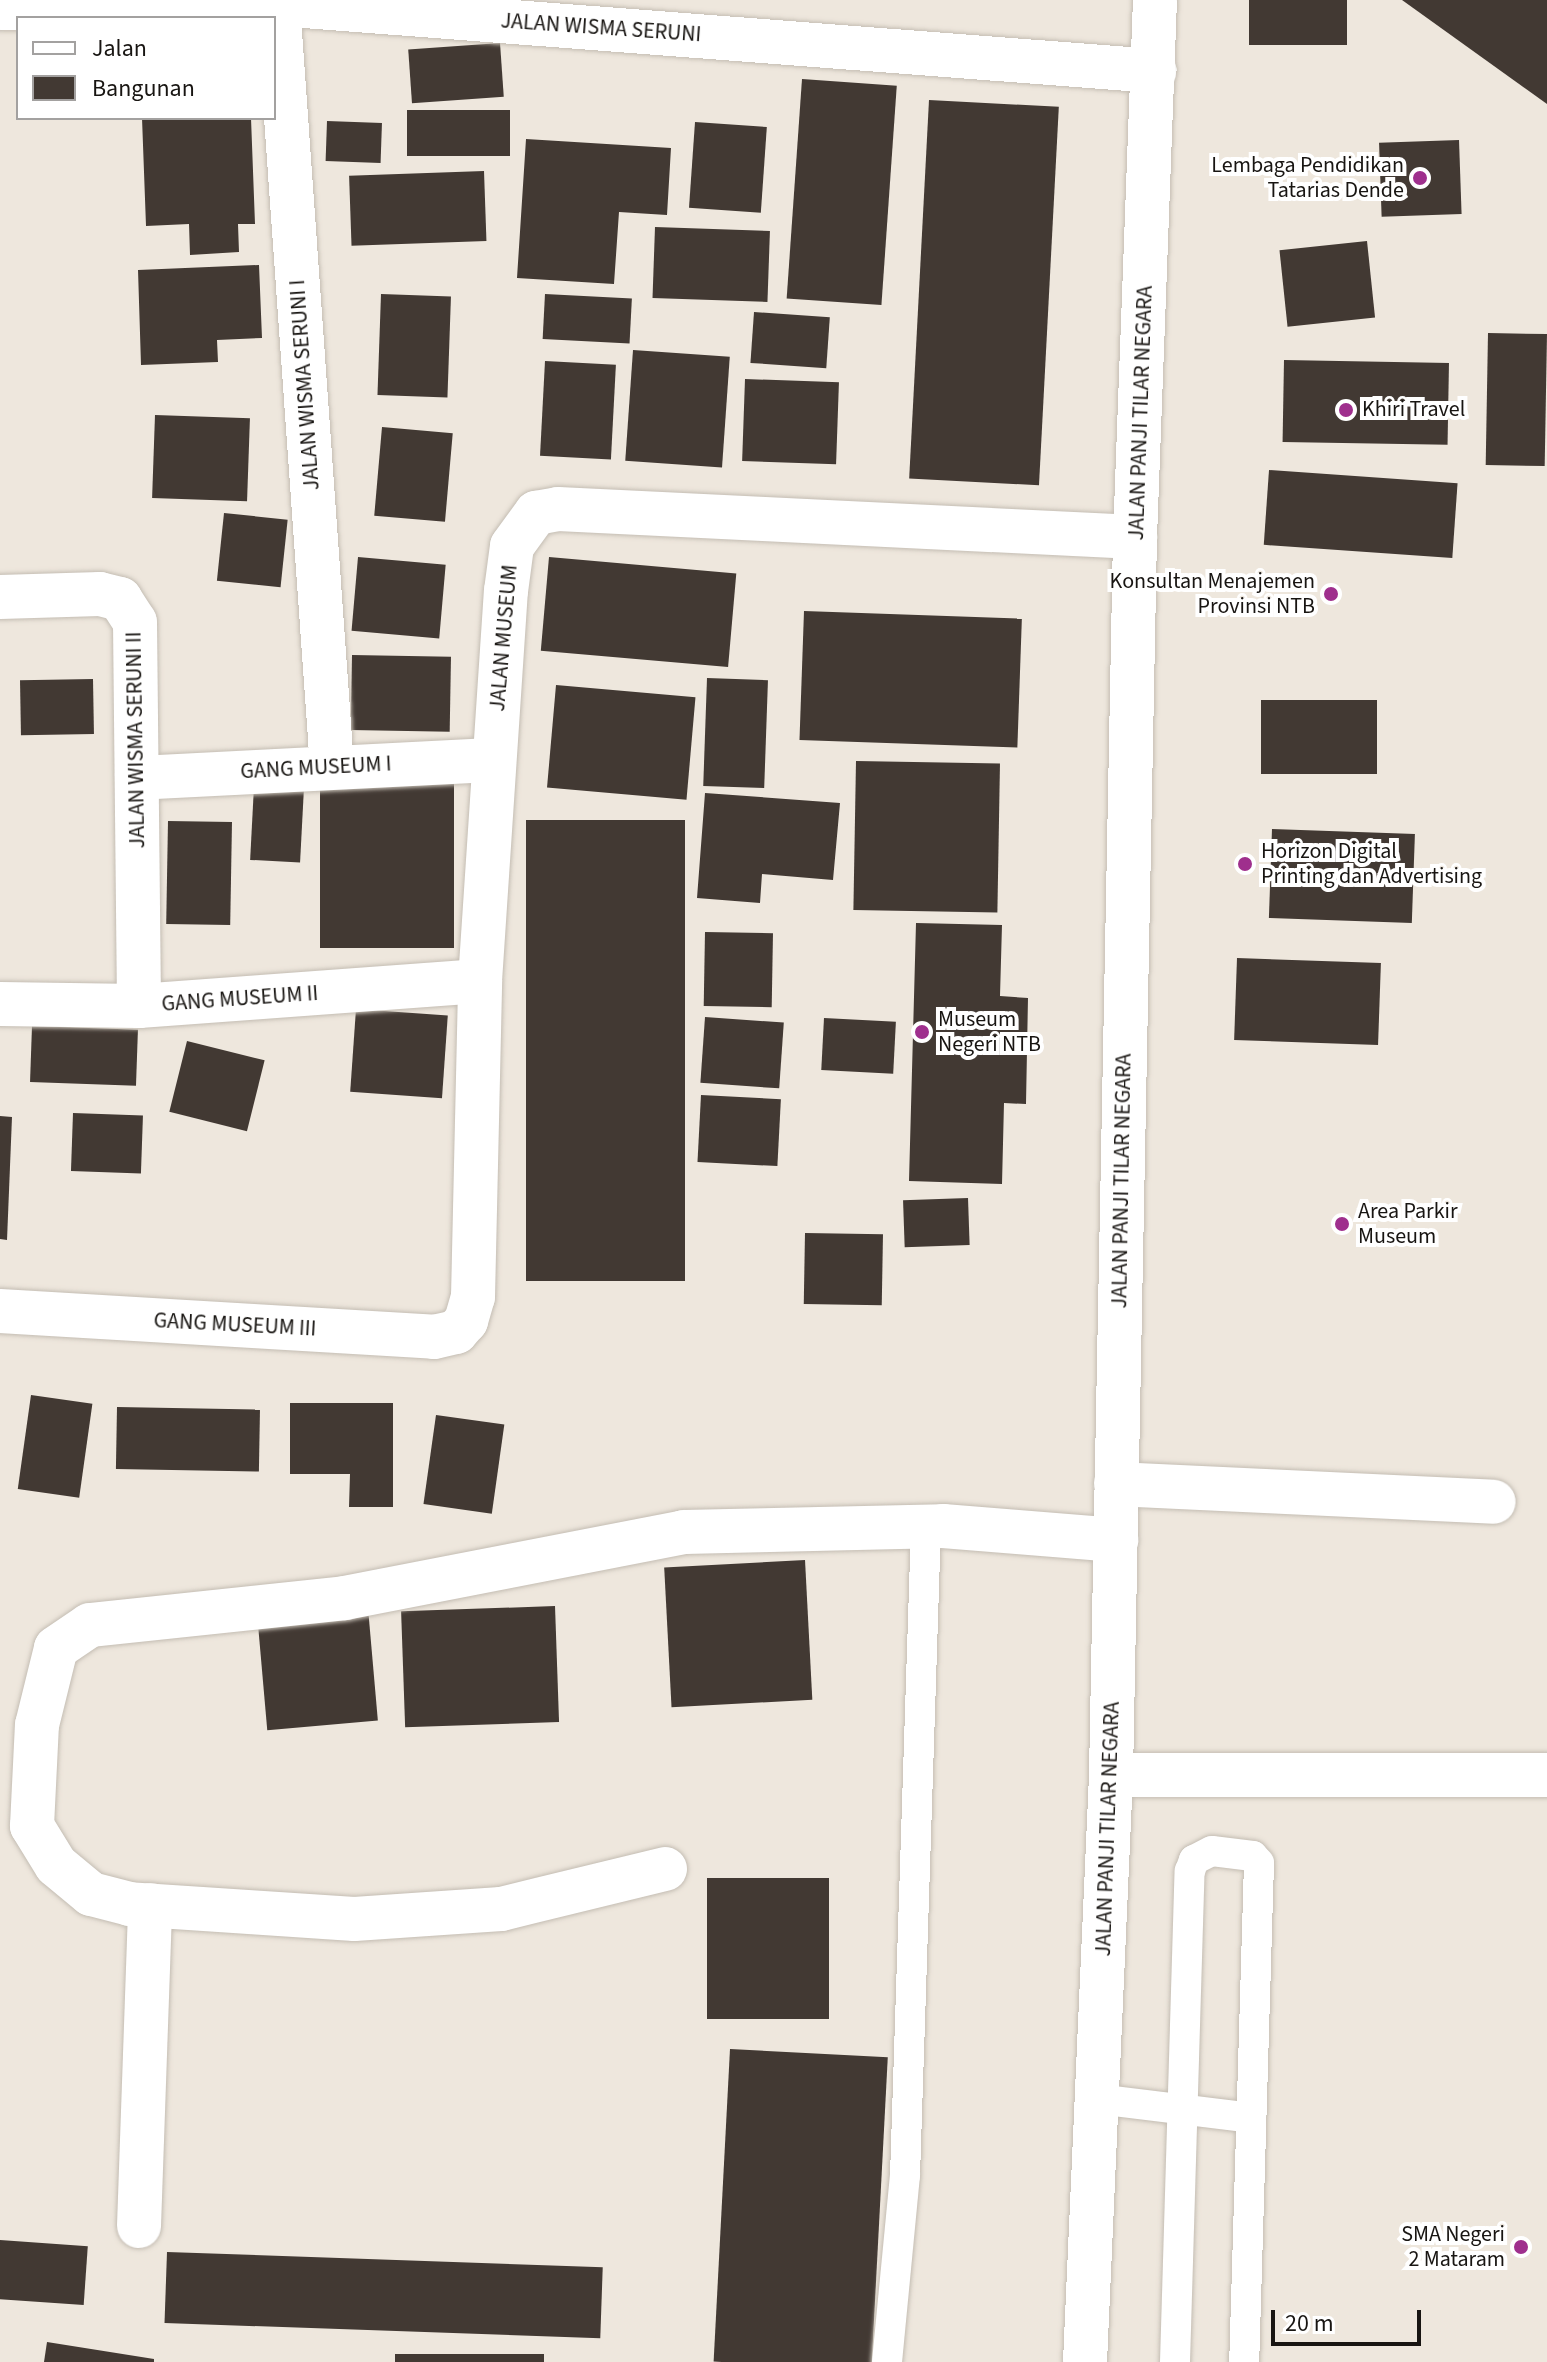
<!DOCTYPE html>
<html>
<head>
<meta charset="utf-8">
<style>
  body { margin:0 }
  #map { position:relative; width:1547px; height:2362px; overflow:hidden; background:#eee7dd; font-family:"Source Sans 3",sans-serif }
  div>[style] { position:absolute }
  .building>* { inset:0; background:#423933; transform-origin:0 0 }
  .roads { filter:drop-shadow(0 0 2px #c4bdb3) drop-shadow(0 0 2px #c4bdb3) }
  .lane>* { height:30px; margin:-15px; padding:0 15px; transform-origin:15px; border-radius:15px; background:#fff }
  .street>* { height:44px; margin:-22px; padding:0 22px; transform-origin:22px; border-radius:22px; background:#fff }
  .secondary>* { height:44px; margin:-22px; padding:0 22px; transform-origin:22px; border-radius:22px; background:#fff }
  .dots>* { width:22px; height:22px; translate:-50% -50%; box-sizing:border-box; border:4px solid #fff; border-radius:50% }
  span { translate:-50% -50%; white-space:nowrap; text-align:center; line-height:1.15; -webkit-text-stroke:8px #fff; paint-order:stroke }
  .street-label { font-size:22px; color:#181512 }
  .poi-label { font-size:22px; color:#181512 }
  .right { translate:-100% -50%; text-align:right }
  .left { translate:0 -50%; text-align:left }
  .legend { position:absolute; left:16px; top:16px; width:260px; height:104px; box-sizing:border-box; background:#fff; border:2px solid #a3a1a0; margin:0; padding:10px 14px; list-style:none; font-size:24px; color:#181512 }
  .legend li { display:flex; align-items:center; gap:16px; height:40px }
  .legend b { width:40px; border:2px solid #a3a1a0 }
  .scale { position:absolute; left:1271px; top:2310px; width:150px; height:36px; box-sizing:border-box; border:4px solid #181512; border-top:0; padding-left:10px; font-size:24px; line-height:28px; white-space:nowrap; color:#181512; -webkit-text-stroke:6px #fff; paint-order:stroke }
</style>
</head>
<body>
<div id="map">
  <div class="building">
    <div style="left:1249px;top:0;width:98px;height:45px"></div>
    <div style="clip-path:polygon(1402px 0,1547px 0,1547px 104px)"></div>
    <div style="left:500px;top:43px;width:54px;height:92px;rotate:86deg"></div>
    <div style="left:802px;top:79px;width:95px;height:220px;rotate:4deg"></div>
    <div style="left:929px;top:100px;width:130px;height:379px;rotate:3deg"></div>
    <div style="left:510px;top:110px;width:46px;height:103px;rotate:90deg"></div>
    <div style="clip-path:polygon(142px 118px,251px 118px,255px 224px,238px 224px,239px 252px,190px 255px,189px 224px,146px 226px)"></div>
    <div style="left:327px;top:121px;width:55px;height:40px;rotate:2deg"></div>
    <div style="left:695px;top:122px;width:72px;height:86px;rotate:4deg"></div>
    <div style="clip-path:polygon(526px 139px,671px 148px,667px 215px,619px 212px,614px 284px,517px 278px)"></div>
    <div style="left:1459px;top:140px;width:74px;height:80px;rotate:88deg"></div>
    <div style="left:484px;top:171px;width:70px;height:135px;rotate:88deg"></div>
    <div style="left:655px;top:227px;width:115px;height:71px;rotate:2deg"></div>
    <div style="left:1367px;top:241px;width:77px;height:88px;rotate:84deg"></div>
    <div style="clip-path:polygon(259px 265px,262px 338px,217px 340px,218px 362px,141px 365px,138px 270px)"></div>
    <div style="left:381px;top:294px;width:70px;height:101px;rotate:2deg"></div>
    <div style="left:545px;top:294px;width:87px;height:45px;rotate:3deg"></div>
    <div style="left:754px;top:312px;width:76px;height:51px;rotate:4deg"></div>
    <div style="left:1488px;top:333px;width:59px;height:132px;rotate:1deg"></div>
    <div style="left:633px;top:350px;width:97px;height:111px;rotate:4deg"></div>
    <div style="left:1284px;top:360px;width:165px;height:82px;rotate:1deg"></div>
    <div style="left:545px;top:361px;width:71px;height:95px;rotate:3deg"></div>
    <div style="left:745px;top:379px;width:94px;height:82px;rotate:2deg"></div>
    <div style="left:155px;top:415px;width:95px;height:83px;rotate:2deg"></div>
    <div style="left:382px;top:427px;width:71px;height:89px;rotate:5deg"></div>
    <div style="left:1269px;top:470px;width:189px;height:75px;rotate:4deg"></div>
    <div style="left:224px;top:513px;width:64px;height:68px;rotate:6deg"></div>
    <div style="left:358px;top:557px;width:88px;height:74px;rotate:5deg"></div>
    <div style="left:549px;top:557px;width:188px;height:94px;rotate:5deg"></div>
    <div style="left:804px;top:611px;width:218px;height:129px;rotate:2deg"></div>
    <div style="left:352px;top:655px;width:99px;height:75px;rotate:1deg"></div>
    <div style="left:707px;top:678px;width:61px;height:108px;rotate:2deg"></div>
    <div style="left:93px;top:679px;width:55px;height:73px;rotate:89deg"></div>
    <div style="left:556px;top:685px;width:140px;height:103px;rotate:5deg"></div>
    <div style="left:1261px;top:700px;width:116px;height:74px"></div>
    <div style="left:856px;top:761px;width:144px;height:149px;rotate:1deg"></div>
    <div style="left:320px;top:782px;width:134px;height:166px"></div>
    <div style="left:254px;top:786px;width:50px;height:74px;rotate:3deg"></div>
    <div style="clip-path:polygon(705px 793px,840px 803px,833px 880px,762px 874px,760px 903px,697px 898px)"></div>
    <div style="left:526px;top:820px;width:159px;height:461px"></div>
    <div style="left:168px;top:821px;width:64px;height:103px;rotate:1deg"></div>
    <div style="left:1272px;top:829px;width:143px;height:89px;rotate:2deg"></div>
    <div style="clip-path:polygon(916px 923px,1002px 925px,1000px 996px,1028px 998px,1026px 1104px,1004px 1103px,1002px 1184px,909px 1181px)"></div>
    <div style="left:705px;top:932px;width:68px;height:74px;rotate:1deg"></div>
    <div style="left:1237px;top:958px;width:144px;height:82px;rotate:2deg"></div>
    <div style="left:356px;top:1009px;width:92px;height:83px;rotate:4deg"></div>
    <div style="left:705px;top:1017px;width:79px;height:66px;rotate:4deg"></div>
    <div style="left:824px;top:1018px;width:72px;height:52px;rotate:3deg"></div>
    <div style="left:32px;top:1026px;width:106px;height:56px;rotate:2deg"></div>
    <div style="left:187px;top:1041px;width:80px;height:73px;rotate:14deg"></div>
    <div style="left:701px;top:1095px;width:80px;height:67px;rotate:3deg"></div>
    <div style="left:73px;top:1113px;width:70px;height:58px;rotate:2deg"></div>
    <div style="clip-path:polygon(0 1116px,12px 1117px,7px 1240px,0 1239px)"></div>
    <div style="left:968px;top:1198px;width:47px;height:65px;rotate:88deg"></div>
    <div style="left:805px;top:1233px;width:78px;height:71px;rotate:1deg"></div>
    <div style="left:31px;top:1395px;width:62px;height:95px;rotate:8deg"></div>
    <div style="clip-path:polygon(290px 1403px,393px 1403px,393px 1507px,349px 1507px,350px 1474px,290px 1474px)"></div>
    <div style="left:117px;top:1407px;width:143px;height:62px;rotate:1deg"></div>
    <div style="left:436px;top:1415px;width:69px;height:90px;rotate:8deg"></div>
    <div style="left:805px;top:1560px;width:140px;height:141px;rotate:87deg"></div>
    <div style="left:555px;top:1606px;width:116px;height:154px;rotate:88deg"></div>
    <div style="left:368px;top:1608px;width:113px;height:111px;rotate:85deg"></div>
    <div style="left:829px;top:1878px;width:141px;height:122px;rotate:90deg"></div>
    <div style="left:730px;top:2049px;width:158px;height:313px;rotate:3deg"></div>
    <div style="left:0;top:2240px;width:88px;height:59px;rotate:4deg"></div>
    <div style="left:167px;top:2252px;width:436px;height:71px;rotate:2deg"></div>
    <div style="clip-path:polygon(47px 2342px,154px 2359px,154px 2362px,44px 2362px)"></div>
    <div style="left:395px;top:2354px;width:149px;height:8px"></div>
  </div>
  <div class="roads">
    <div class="lane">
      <div style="left:1097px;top:2099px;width:155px;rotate:7deg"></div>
      <div style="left:887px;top:2362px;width:187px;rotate:-84.5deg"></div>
      <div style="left:905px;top:2176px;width:650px;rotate:-88.15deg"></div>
      <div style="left:1175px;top:2362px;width:491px;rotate:-88.3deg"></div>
      <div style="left:1190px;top:1871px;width:12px;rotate:-70deg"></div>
      <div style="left:1194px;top:1860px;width:20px;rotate:-27deg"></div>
      <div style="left:1212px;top:1851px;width:41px;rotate:7deg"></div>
      <div style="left:1253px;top:1856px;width:9px;rotate:49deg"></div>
      <div style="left:1259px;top:1863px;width:499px;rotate:91.7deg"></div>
    </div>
    <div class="street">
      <div style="left:278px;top:4px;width:764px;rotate:85.95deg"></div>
      <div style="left:0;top:8px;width:278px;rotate:-0.8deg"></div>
      <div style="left:278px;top:4px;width:879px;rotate:4.37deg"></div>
      <div style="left:0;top:597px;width:100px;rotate:-1.7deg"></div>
      <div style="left:100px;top:594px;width:21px;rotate:14deg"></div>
      <div style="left:120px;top:599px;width:27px;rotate:57deg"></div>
      <div style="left:135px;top:622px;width:384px;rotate:89.4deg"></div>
      <div style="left:137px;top:778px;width:357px;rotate:-2.9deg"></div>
      <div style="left:0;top:1004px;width:139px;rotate:0.8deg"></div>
      <div style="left:139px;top:1006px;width:342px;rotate:-4.2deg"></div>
      <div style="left:0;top:1311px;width:435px;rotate:3.4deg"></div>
      <div style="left:434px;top:1337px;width:23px;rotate:-13deg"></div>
      <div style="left:456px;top:1332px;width:15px;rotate:-48deg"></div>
      <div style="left:466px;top:1321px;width:25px;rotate:-74deg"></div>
      <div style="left:473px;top:1297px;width:316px;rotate:-88.7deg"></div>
      <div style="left:480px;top:981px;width:391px;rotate:-86.2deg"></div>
      <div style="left:506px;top:591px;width:45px;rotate:-82.4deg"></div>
      <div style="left:512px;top:546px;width:41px;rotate:-54deg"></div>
      <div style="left:536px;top:513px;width:22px;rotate:-10deg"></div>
      <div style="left:558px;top:509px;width:578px;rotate:2.78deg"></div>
      <div style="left:1116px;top:1484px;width:378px;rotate:2.7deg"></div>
      <div style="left:1111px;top:1775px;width:436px"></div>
      <div style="left:665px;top:1869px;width:169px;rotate:166.3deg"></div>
      <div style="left:501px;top:1909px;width:147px;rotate:176.1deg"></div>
      <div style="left:354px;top:1919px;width:225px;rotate:-176.2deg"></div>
      <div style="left:130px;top:1904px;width:40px;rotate:-165.6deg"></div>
      <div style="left:91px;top:1894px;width:45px;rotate:-140.4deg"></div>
      <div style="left:56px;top:1865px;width:46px;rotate:-121.6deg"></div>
      <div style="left:32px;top:1826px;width:101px;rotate:-87.2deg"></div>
      <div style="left:37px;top:1725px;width:79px;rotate:-76.1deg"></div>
      <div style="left:56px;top:1648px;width:41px;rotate:-34.1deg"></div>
      <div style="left:90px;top:1625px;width:256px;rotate:-6deg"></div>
      <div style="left:345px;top:1598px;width:345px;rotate:-11deg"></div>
      <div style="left:684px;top:1532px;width:259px;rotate:-1.3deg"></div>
      <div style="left:943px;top:1526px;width:174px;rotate:4.6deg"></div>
      <div style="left:139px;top:2226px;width:321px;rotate:-88deg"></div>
    </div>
    <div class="secondary">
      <div style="left:1085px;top:2362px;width:588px;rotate:-87.46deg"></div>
      <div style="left:1111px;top:1775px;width:1238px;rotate:-88.89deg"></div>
      <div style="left:1135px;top:537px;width:537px;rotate:-87.87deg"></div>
    </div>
  </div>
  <div class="dots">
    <div style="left:1420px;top:178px;background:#9f2f8d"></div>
    <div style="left:1346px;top:410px;background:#9f2f8d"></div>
    <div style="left:1331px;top:594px;background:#9f2f8d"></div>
    <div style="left:1245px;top:864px;background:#9f2f8d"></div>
    <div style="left:922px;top:1032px;background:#9f2f8d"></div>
    <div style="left:1342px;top:1224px;background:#9f2f8d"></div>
    <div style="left:1521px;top:2247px;background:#9f2f8d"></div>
  </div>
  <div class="street-label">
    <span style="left:601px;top:28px;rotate:4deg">JALAN WISMA SERUNI</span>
    <span style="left:305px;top:385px;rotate:-94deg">JALAN WISMA SERUNI I</span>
    <span style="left:1141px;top:413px;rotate:-88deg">JALAN PANJI TILAR NEGARA</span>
    <span style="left:504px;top:638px;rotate:-85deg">JALAN MUSEUM</span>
    <span style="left:136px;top:740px;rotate:-91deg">JALAN WISMA SERUNI II</span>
    <span style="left:316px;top:768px;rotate:-3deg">GANG MUSEUM I</span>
    <span style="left:240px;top:999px;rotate:-4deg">GANG MUSEUM II</span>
    <span style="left:1122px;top:1181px;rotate:-89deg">JALAN PANJI TILAR NEGARA</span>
    <span style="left:235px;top:1325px;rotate:3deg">GANG MUSEUM III</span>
    <span style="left:1108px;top:1829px;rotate:-88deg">JALAN PANJI TILAR NEGARA</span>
  </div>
  <div class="poi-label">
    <span class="right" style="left:1404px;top:178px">Lembaga Pendidikan<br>Tatarias Dende</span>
    <span class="left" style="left:1362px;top:410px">Khiri Travel</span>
    <span class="right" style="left:1315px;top:594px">Konsultan Menajemen<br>Provinsi NTB</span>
    <span class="left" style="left:1261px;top:864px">Horizon Digital<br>Printing dan Advertising</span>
    <span class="left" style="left:938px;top:1032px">Museum<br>Negeri NTB</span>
    <span class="left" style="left:1358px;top:1224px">Area Parkir<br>Museum</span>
    <span class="right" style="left:1505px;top:2247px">SMA Negeri<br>2 Mataram</span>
  </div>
  <ul class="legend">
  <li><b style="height:10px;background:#fff"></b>Jalan</li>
  <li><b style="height:22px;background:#423933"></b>Bangunan</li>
  </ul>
  <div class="scale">20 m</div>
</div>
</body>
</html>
